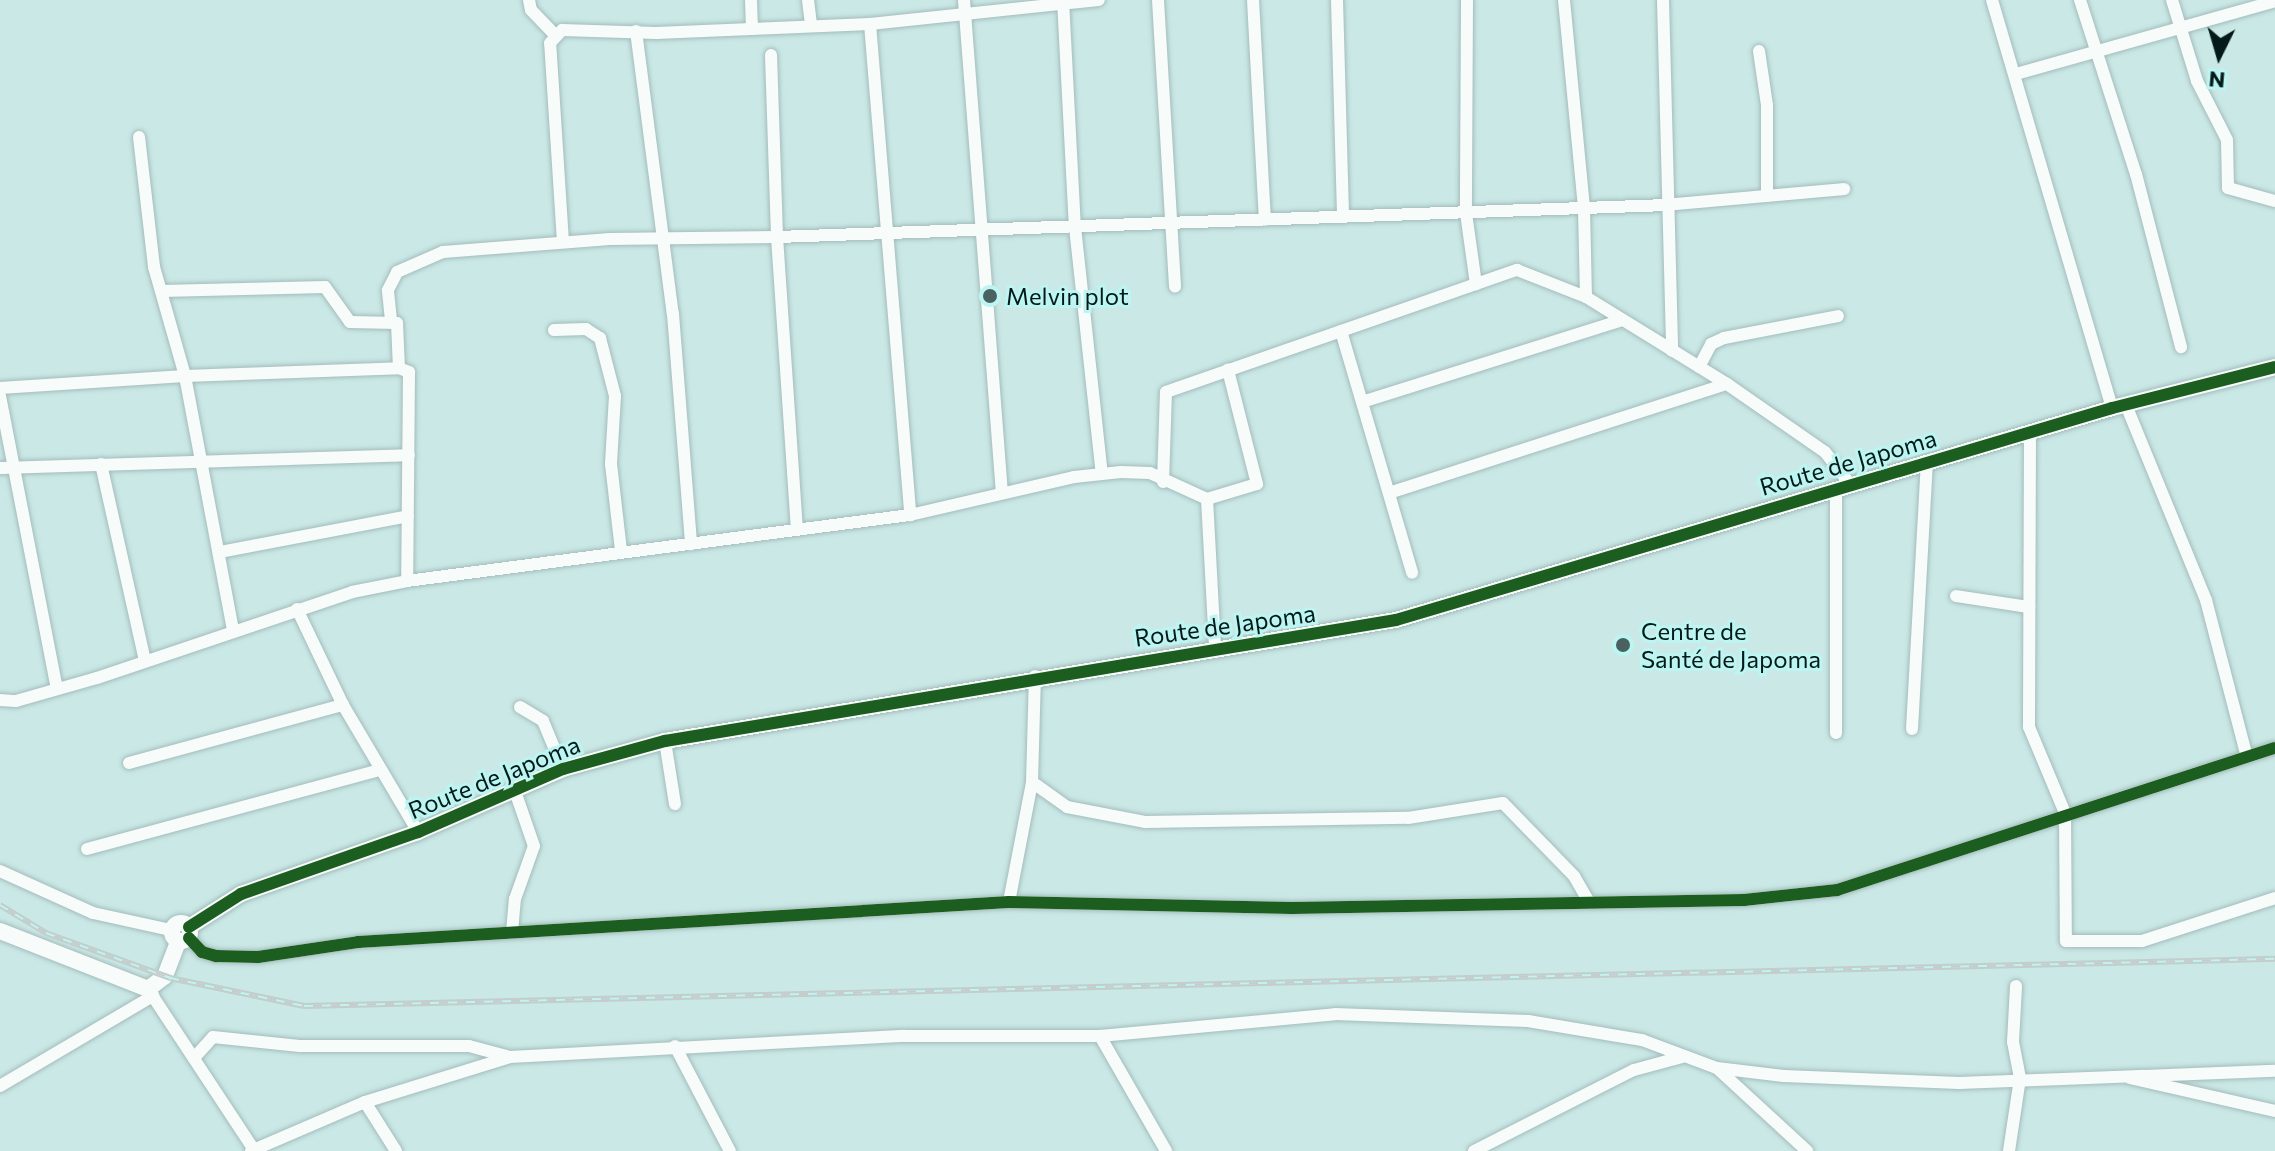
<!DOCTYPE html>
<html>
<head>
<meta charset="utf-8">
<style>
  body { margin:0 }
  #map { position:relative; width:2275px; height:1151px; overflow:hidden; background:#c9e8e6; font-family:Commissioner,sans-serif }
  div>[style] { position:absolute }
  .roads { filter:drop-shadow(0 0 2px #a4bcbb) drop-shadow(0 0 2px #a4bcbb) }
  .street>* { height:12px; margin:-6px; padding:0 6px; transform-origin:6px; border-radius:6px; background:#f7fcfb }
  .secondary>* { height:16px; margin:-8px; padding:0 8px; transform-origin:8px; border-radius:8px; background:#f7fcfb }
  .secondary>.ring { margin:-8px; padding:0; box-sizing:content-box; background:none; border:16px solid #f7fcfb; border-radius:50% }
  .rail>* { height:6px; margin-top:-3px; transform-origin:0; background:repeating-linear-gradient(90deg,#bcf5f1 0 9px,#c3cdcc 0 18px); box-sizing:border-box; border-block:2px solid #c3cdcc }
  .cycleway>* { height:12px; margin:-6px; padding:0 6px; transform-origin:6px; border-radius:6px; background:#1b5e20 }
  .dots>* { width:22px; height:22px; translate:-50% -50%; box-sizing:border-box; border:4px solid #bcf5f1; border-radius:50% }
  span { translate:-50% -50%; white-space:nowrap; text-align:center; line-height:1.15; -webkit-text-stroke:6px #bcf5f1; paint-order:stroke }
  .poi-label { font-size:24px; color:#041a19 }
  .left { translate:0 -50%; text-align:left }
  .street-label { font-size:24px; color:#041a19 }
  .north { position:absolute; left:2179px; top:16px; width:80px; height:80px; -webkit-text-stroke:6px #bcf5f1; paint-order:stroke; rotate:185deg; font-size:22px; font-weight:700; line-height:32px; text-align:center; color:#041a19 }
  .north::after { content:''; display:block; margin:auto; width:28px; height:36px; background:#041a19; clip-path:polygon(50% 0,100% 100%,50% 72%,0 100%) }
</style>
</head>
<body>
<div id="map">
  <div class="roads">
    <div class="street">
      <div style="left:529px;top:0;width:10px;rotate:79deg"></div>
      <div style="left:531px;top:10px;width:33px;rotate:46deg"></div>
      <div style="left:751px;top:0;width:29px;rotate:88deg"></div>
      <div style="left:808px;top:0;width:26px;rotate:83deg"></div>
      <div style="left:964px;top:0;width:494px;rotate:85.6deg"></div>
      <div style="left:1063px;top:0;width:227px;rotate:87deg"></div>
      <div style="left:1075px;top:227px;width:248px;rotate:83.8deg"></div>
      <div style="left:1158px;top:0;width:287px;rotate:86.6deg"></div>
      <div style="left:1253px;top:0;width:220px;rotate:86.9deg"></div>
      <div style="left:1337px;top:0;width:217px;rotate:88.4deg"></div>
      <div style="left:1467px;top:0;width:213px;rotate:90.3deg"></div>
      <div style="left:1466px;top:213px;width:72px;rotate:82deg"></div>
      <div style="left:1564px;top:0;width:210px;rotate:84.5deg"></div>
      <div style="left:1584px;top:209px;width:88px;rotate:88.7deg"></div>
      <div style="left:1663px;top:0;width:351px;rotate:88.5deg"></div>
      <div style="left:1992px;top:0;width:425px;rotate:73.6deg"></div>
      <div style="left:2080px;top:0;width:183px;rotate:72.2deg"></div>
      <div style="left:2136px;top:174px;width:179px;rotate:75.4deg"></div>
      <div style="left:2172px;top:0;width:85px;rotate:72.8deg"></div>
      <div style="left:2197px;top:81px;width:66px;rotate:63deg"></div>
      <div style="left:2227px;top:140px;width:48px;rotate:88.8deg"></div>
      <div style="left:2228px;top:188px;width:49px;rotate:15.5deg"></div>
      <div style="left:870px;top:24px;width:493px;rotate:85.3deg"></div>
      <div style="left:636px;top:31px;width:285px;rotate:82.6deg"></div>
      <div style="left:673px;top:314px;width:231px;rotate:85.5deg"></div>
      <div style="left:1759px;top:51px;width:55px;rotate:81.6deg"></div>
      <div style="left:1767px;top:105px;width:91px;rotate:90deg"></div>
      <div style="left:771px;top:55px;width:182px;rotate:88.1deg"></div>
      <div style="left:777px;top:237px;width:293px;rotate:86.1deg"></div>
      <div style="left:2016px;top:74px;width:269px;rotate:-15.7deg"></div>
      <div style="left:139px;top:137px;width:131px;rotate:83.4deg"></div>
      <div style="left:154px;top:267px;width:113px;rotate:74.1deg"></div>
      <div style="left:185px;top:376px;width:259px;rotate:79.3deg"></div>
      <div style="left:563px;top:242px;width:199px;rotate:-93.7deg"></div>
      <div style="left:550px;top:43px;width:18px;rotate:-47deg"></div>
      <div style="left:562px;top:30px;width:94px;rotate:1.8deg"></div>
      <div style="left:656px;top:33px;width:214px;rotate:-2.4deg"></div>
      <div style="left:870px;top:24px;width:230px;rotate:-6deg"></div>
      <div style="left:162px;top:291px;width:163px;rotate:-1.4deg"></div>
      <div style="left:325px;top:287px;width:43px;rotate:54.5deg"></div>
      <div style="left:350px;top:322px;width:47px;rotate:1.2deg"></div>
      <div style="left:397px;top:323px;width:45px;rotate:87.5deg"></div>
      <div style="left:391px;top:320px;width:30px;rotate:-96deg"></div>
      <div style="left:388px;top:290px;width:20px;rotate:-63deg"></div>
      <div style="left:397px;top:272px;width:50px;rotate:-23.5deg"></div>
      <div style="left:443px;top:252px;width:167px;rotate:-4.5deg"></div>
      <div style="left:609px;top:239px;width:168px;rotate:-0.7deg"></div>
      <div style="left:777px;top:237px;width:889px;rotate:-2.06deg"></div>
      <div style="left:1665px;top:205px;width:180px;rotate:-5.1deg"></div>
      <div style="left:554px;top:330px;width:32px;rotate:-2deg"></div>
      <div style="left:586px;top:329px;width:17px;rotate:33deg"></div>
      <div style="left:600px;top:338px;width:60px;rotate:75.5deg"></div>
      <div style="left:615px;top:396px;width:68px;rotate:93.4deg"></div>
      <div style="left:611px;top:464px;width:88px;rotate:83.4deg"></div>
      <div style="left:1341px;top:331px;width:252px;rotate:73.6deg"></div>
      <div style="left:1699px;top:367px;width:26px;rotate:-62deg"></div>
      <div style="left:1711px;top:344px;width:14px;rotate:-25deg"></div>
      <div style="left:1724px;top:338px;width:116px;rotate:-10.9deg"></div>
      <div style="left:0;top:388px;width:185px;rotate:-3.7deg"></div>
      <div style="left:185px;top:376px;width:214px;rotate:-2.1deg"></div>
      <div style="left:399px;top:368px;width:11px;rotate:22deg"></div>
      <div style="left:409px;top:372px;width:209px;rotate:90.5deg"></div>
      <div style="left:0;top:396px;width:298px;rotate:79deg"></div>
      <div style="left:1362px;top:402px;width:273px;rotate:-17.5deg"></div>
      <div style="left:2126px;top:405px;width:211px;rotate:67.7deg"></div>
      <div style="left:2206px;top:600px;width:162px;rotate:75.4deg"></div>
      <div style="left:2030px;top:432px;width:295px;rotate:90.2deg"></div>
      <div style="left:2029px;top:727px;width:93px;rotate:67.3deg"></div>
      <div style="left:2065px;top:813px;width:128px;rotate:89.6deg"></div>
      <div style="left:2066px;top:941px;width:76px"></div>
      <div style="left:2142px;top:941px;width:140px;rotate:-17.9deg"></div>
      <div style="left:101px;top:464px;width:202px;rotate:77.4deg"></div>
      <div style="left:0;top:468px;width:409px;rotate:-1.8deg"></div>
      <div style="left:1163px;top:482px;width:90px;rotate:-88.1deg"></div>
      <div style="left:1166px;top:392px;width:372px;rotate:-19.2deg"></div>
      <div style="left:1517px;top:270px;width:74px;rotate:21.4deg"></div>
      <div style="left:1586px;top:297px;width:166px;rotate:31.7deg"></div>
      <div style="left:1727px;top:384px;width:119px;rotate:34.8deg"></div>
      <div style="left:1825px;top:452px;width:41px;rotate:52deg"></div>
      <div style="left:1389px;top:493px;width:355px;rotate:-17.9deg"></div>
      <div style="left:1207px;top:499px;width:148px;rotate:86.9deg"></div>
      <div style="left:220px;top:552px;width:191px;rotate:-10.8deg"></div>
      <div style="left:1956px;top:596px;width:74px;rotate:8.6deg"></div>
      <div style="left:297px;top:609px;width:106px;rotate:64.4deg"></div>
      <div style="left:343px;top:705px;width:147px;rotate:59.4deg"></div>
      <div style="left:0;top:700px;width:16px;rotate:4deg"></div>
      <div style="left:16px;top:701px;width:84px;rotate:-15.9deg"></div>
      <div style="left:97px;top:678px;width:269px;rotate:-18.6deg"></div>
      <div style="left:352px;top:592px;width:56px;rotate:-11.3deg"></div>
      <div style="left:407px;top:581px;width:507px;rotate:-7.48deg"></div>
      <div style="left:910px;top:515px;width:168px;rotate:-13deg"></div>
      <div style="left:1074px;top:477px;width:47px;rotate:-6.1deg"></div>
      <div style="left:1121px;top:472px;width:29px;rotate:2deg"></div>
      <div style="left:1150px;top:473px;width:63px;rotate:24.5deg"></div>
      <div style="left:1207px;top:499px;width:52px;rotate:-16.7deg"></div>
      <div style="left:1257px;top:484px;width:118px;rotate:-104.3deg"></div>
      <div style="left:520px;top:707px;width:27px;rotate:31deg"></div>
      <div style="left:543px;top:721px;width:52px;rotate:67.4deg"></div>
      <div style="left:1912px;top:729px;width:267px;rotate:-86.8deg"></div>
      <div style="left:1836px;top:733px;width:244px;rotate:-90deg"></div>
      <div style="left:665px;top:741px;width:64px;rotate:81deg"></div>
      <div style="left:129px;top:763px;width:222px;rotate:-15.2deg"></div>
      <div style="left:1032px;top:782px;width:43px;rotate:35.5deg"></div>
      <div style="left:1067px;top:807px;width:79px;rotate:10.9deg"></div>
      <div style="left:1145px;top:822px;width:263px;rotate:-0.9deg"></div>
      <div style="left:1408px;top:818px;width:96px;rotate:-9deg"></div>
      <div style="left:1503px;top:803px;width:102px;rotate:45.8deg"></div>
      <div style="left:1574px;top:876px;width:28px;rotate:60deg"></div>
      <div style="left:87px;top:849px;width:303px;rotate:-15.1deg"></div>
      <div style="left:0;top:871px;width:102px;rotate:24.3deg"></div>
      <div style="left:93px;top:913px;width:80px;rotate:12.3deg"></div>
      <div style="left:1009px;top:902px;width:122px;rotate:-79.1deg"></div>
      <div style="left:1032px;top:782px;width:106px;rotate:-88.4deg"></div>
      <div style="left:512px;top:932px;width:33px;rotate:-85deg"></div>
      <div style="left:515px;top:899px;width:56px;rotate:-70.3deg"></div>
      <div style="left:534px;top:846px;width:58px;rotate:-109.1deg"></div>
      <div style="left:189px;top:938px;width:19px;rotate:47deg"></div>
      <div style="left:202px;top:952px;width:15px;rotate:16deg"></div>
      <div style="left:216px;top:956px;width:42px;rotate:1.4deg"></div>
      <div style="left:258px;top:957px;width:101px;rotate:-8.5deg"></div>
      <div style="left:358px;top:942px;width:652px;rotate:-3.52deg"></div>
      <div style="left:1009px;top:902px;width:283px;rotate:1.2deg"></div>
      <div style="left:1292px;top:908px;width:452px;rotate:-1deg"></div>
      <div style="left:1744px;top:900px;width:94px;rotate:-6.1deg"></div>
      <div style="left:1837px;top:890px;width:460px;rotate:-18deg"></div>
      <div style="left:148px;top:989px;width:194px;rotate:56.6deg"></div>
      <div style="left:1100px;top:1036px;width:133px;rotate:60.1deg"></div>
      <div style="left:675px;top:1046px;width:119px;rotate:62.4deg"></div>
      <div style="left:194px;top:1058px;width:28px;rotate:-48deg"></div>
      <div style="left:213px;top:1037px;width:87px;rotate:5.9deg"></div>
      <div style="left:300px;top:1046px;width:169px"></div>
      <div style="left:469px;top:1046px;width:39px;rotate:15deg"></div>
      <div style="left:1719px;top:1070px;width:120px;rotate:42.6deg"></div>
      <div style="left:2130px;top:1078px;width:149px;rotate:12.8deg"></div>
      <div style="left:0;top:1086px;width:178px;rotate:-30.5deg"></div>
      <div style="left:365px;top:1102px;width:58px;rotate:57.7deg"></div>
      <div style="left:251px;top:1151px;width:124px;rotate:-23.3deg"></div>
      <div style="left:365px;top:1102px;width:152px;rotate:-17.2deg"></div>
      <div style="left:510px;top:1057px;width:395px;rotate:-3.1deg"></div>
      <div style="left:904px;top:1036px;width:196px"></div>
      <div style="left:1100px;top:1036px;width:236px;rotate:-5.3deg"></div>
      <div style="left:1335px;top:1014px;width:193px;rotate:2.1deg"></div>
      <div style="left:1528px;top:1021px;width:116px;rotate:9.5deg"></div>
      <div style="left:1642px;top:1040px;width:80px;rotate:20.5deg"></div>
      <div style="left:1717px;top:1068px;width:67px;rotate:6.8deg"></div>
      <div style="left:1784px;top:1076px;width:175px;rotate:2.3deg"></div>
      <div style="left:1959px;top:1083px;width:316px;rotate:-2.2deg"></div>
      <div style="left:1474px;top:1151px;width:179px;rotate:-26.9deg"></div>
      <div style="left:1634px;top:1070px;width:50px;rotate:-15.2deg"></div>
      <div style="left:2009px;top:1151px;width:74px;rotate:-81.4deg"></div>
      <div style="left:2020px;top:1078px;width:37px;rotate:-101deg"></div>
      <div style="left:2013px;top:1042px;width:56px;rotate:-86.9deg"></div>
    </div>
    <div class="secondary">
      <div class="ring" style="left:172px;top:923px;width:2px;height:2px"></div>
      <div style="left:189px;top:927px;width:62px;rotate:-32.4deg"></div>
      <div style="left:241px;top:894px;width:188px;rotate:-19.3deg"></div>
      <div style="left:418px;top:832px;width:158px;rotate:-23.5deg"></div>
      <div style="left:563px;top:769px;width:106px;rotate:-15.4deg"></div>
      <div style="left:665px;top:741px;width:741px;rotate:-9.4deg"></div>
      <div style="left:1396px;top:620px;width:747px;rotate:-16.49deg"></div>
      <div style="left:2112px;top:408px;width:168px;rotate:-14.1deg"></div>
      <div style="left:0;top:931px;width:159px;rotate:21.4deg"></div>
      <div style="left:148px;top:989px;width:21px;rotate:-37deg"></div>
      <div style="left:165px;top:976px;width:36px;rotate:-69deg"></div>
    </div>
  </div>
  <div class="rail">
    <div style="left:0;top:905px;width:54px;rotate:31.3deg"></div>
    <div style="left:46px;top:933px;width:132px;rotate:19.9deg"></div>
    <div style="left:170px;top:978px;width:137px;rotate:11.8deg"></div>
    <div style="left:304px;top:1006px;width:1972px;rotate:-1.37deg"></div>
  </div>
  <div class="cycleway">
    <div style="left:189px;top:927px;width:62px;rotate:-32.4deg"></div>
    <div style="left:241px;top:894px;width:188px;rotate:-19.3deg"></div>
    <div style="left:418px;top:832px;width:158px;rotate:-23.5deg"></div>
    <div style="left:563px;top:769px;width:106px;rotate:-15.4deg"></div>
    <div style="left:665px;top:741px;width:741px;rotate:-9.4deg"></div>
    <div style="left:1396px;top:620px;width:747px;rotate:-16.49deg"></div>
    <div style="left:2112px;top:408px;width:168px;rotate:-14.1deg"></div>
    <div style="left:189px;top:938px;width:19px;rotate:47deg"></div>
    <div style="left:202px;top:952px;width:15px;rotate:16deg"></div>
    <div style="left:216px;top:956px;width:42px;rotate:1.4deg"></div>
    <div style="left:258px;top:957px;width:101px;rotate:-8.5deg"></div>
    <div style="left:358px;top:942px;width:652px;rotate:-3.52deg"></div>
    <div style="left:1009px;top:902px;width:283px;rotate:1.2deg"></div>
    <div style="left:1292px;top:908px;width:452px;rotate:-1deg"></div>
    <div style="left:1744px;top:900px;width:94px;rotate:-6.1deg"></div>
    <div style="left:1837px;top:890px;width:460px;rotate:-18deg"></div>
  </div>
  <div class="dots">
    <div style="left:990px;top:296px;background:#496261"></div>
    <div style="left:1623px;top:645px;background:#496261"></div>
  </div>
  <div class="poi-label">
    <span class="left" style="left:1006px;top:296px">Melvin plot</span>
    <span class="left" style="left:1641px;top:645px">Centre de<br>Santé de Japoma</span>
  </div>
  <div class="street-label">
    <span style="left:1848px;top:462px;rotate:-16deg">Route de Japoma</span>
    <span style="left:1225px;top:625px;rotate:-8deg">Route de Japoma</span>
    <span style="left:494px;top:777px;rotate:-22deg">Route de Japoma</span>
  </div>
  <div class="north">N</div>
</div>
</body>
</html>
